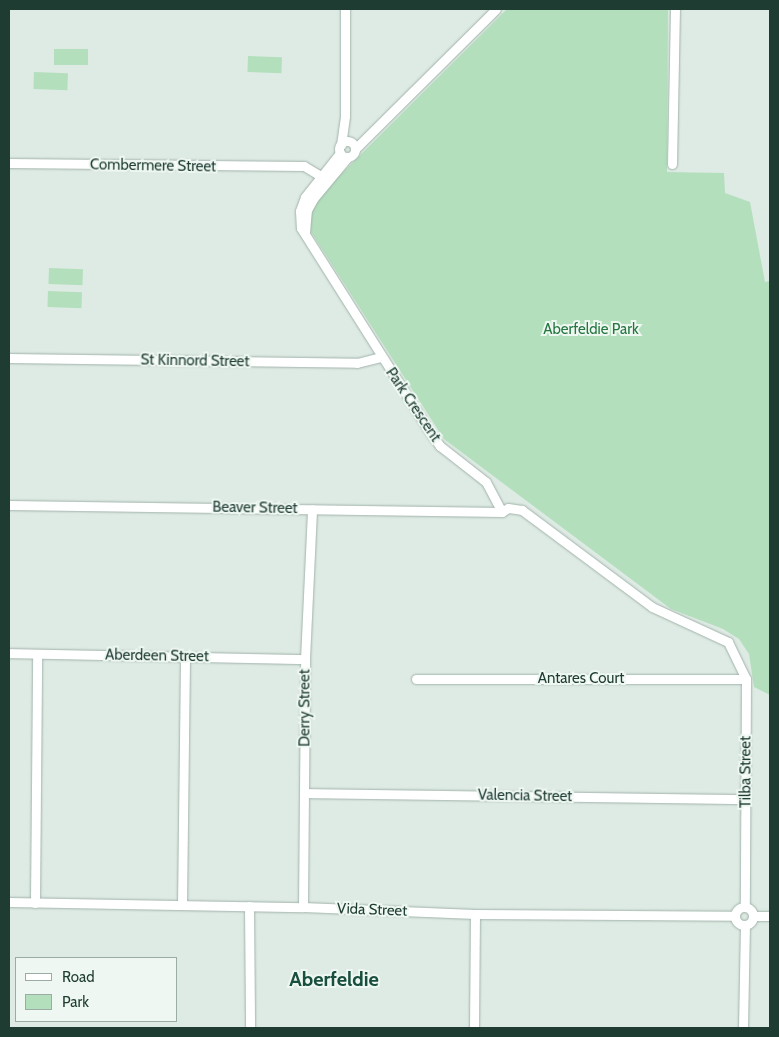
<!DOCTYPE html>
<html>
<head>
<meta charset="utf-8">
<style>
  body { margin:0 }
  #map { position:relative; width:779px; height:1037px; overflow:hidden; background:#deebe4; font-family:Cabin,sans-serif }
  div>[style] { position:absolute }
  .green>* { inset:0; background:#b4dfbd; transform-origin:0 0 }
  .roads { filter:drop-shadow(0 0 1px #a1b3ab) drop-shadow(0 0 1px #a1b3ab) }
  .minor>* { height:9px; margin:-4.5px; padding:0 4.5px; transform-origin:4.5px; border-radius:4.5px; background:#fff }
  .minor>.ring { margin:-4.5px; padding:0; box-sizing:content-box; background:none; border:9px solid #fff; border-radius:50% }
  span { translate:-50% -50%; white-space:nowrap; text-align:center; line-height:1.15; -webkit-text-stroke:4px #eef7f2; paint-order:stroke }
  .street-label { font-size:15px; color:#1e3c32 }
  .park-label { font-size:15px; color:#25763f }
  .district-label { font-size:20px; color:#184f3e; font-weight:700 }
  .frame { position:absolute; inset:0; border:10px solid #1e3c32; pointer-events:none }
  .legend { position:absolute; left:15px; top:957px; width:162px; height:65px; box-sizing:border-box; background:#eef7f2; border:1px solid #9baca5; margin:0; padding:6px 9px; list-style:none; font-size:15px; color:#1e3c32 }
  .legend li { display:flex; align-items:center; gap:10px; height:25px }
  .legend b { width:25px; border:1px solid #9baca5 }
</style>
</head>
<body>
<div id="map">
  <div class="green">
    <div style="clip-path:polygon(507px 9px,668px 9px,667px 172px,724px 173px,725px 193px,750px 202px,765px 282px,770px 281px,770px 804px,770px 695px,754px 687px,749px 654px,739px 639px,723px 629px,671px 609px,444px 439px,311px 232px,310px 221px,315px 202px,324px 191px)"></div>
    <div style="left:54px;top:49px;width:34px;height:16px"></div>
    <div style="left:248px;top:56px;width:34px;height:16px;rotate:2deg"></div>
    <div style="left:34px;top:72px;width:34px;height:17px;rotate:2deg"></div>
    <div style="left:49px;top:268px;width:34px;height:16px;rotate:2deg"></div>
    <div style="left:48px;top:291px;width:34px;height:16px;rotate:2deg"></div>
  </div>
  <div class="roads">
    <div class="minor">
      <div class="ring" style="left:339px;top:141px;width:7px;height:7px"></div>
      <div style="left:341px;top:145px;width:29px;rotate:-82deg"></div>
      <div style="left:345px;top:116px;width:107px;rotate:-90deg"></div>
      <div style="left:356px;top:148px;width:197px;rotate:-44.8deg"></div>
      <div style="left:340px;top:153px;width:56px;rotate:128.5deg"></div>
      <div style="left:305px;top:197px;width:15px;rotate:110deg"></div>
      <div style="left:300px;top:211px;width:17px;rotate:87deg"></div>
      <div style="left:301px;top:228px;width:245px;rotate:57.7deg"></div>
      <div style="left:432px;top:435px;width:14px;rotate:54deg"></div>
      <div style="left:440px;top:446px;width:58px;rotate:38deg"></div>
      <div style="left:486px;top:482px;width:34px;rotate:62deg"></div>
      <div style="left:9px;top:163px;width:295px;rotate:0.6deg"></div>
      <div style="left:304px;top:166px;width:27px;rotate:31deg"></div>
      <div style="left:672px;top:164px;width:155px;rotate:-88.9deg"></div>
      <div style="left:305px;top:232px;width:22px;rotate:-85deg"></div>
      <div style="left:307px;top:210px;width:13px;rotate:-61deg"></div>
      <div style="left:313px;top:199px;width:53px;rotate:-50.3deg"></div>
      <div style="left:9px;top:358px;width:348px;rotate:0.8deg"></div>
      <div style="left:357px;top:363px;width:25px;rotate:-14deg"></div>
      <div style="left:9px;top:505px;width:493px;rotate:0.8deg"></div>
      <div style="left:502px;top:512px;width:7px;rotate:-34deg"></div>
      <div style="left:508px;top:508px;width:14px;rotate:8deg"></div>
      <div style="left:522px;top:510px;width:162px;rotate:36.7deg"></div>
      <div style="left:652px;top:607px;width:84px;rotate:24.7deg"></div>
      <div style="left:728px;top:642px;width:41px;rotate:64.1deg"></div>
      <div style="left:746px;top:679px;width:228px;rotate:90.3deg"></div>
      <div style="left:9px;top:653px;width:296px;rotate:1.2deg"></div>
      <div style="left:416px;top:679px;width:330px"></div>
      <div style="left:304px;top:793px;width:442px;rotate:0.8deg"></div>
      <div style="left:9px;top:902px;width:294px;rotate:1deg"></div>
      <div style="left:303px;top:907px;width:172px;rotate:2.3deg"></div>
      <div style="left:475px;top:914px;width:259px;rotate:0.4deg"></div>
      <div style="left:35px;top:903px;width:249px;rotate:-89.5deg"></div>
      <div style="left:182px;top:905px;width:248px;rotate:-89.3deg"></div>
      <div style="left:249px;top:906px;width:122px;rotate:89.5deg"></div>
      <div class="ring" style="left:735px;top:907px;width:9px;height:9px"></div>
      <div style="left:303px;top:907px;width:248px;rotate:-89.5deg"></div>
      <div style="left:305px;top:659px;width:150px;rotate:-87.3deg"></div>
      <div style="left:753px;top:916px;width:17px"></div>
      <div style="left:474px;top:1028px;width:114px;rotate:-89.5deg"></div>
      <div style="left:743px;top:1028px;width:103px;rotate:-88.9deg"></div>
    </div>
  </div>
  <div class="street-label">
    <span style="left:153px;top:166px;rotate:1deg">Combermere Street</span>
    <span style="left:195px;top:361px;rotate:1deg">St Kinnord Street</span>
    <span style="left:413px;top:405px;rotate:56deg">Park Crescent</span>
    <span style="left:255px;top:508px;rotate:1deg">Beaver Street</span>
    <span style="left:157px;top:656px;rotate:1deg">Aberdeen Street</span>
    <span style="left:581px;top:679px">Antares Court</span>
    <span style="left:305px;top:708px;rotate:-90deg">Derry Street</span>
    <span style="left:746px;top:772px;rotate:-90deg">Tilba Street</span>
    <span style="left:525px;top:796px;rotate:1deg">Valencia Street</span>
    <span style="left:372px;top:910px;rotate:2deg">Vida Street</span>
  </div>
  <div class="park-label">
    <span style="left:591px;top:330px">Aberfeldie Park</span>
  </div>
  <div class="district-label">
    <span style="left:334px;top:979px">Aberfeldie</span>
  </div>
  <div class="frame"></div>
  <ul class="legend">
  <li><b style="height:6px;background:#fff"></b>Road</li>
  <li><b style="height:14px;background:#b4dfbd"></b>Park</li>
  </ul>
</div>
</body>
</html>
